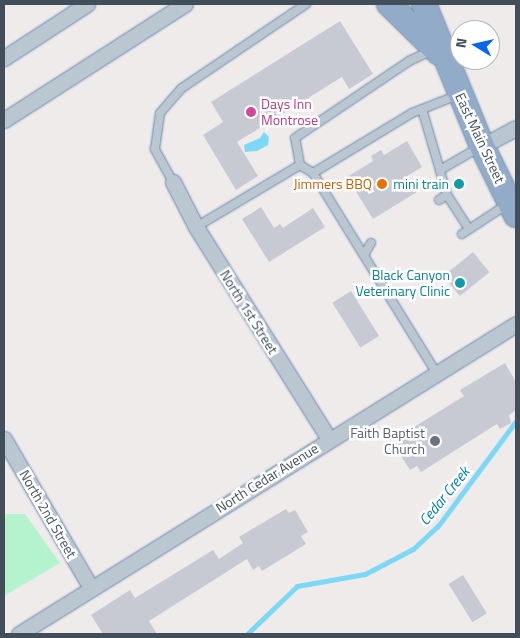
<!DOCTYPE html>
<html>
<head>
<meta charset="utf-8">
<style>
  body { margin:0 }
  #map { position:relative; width:520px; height:638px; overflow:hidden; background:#efebeb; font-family:"Titillium Web",sans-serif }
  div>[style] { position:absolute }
  .green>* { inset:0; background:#b4f3ce }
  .water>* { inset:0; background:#7cd8f5 }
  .stream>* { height:5px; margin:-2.5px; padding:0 2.5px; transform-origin:2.5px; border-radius:2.5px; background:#7cd8f5 }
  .building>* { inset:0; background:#c7cad3; transform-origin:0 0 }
  .roads { filter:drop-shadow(0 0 1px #6987ad) drop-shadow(0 0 1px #6987ad) }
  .service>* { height:8px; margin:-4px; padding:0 4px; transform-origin:4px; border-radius:4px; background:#bac6d0 }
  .minor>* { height:15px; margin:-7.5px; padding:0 7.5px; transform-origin:7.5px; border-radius:7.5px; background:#bac6d0 }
  .trunk>* { height:24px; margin:-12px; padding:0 12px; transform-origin:12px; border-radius:12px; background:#92abc8 }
  .dots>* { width:14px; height:14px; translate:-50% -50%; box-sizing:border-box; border:2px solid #fff; border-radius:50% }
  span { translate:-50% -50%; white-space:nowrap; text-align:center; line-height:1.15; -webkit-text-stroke:5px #fff; paint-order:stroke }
  .hotel-label { font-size:14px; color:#b23c85 }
  .left { translate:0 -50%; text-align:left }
  .street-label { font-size:14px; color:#424f5b }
  .food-label { font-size:14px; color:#c56008 }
  .right { translate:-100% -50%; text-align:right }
  .culture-label { font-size:14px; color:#0d838f }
  .worship-label { font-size:14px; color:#5b616d }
  .water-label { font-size:15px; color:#0180a8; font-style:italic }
  .frame { position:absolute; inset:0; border:5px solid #424f5b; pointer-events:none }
  .north { position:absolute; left:450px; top:20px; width:50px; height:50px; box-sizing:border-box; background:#fff; border:1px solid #b3b9bd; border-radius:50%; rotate:279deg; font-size:14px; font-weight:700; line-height:20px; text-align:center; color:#424f5b }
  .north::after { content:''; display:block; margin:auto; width:18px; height:22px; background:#0665ee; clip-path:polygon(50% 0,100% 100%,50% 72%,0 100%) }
</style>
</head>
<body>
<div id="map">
  <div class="green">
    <div style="clip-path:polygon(4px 514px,25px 514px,60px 563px,4px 596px)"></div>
  </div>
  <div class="water">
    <div style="clip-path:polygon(264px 132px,269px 137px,268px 145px,257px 151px,245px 152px,244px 145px,260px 138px)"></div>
  </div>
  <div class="stream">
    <div style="left:247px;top:634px;width:69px;rotate:-43.8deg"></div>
    <div style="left:297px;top:586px;width:69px;rotate:-10deg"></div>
    <div style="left:365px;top:574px;width:54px;rotate:-27.5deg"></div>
    <div style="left:413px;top:549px;width:34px;rotate:-43deg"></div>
    <div style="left:438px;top:526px;width:131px;rotate:-53.4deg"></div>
  </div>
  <div class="building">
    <div style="clip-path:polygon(340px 21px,373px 74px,349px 89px,342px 77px,237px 142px,258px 176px,236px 190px,203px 135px,223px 122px,211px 102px)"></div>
    <div style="clip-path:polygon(407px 141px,422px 167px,407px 176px,417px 192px,373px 219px,347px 177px,373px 161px,371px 156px,381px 150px,384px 155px)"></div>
    <div style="clip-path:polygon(261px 207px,274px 228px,280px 224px,283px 228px,313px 208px,325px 227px,269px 262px,242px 219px)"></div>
    <div style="left:473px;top:252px;width:26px;height:38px;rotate:51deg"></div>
    <div style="left:351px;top:291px;width:53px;height:22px;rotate:58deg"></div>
    <div style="clip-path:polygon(505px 363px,516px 382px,516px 410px,509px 415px,511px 423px,500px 429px,497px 424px,421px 472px,417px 466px,410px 470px,394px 445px,400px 441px,398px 437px,464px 396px,460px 390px)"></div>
    <div style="clip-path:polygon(286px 509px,289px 513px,295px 510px,308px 532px,301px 536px,306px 544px,262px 571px,259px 566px,253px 570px,247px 559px,149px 621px,157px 634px,103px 634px,91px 615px,130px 590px,135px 598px,213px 550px,219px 559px,243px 543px,239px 537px)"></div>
    <div style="left:463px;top:575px;width:45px;height:17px;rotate:58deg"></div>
  </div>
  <div class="roads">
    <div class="service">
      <div style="left:422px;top:109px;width:64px;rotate:73.6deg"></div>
      <div style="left:300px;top:165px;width:15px;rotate:32deg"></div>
      <div style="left:313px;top:173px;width:236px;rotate:58.3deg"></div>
      <div style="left:313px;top:173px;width:116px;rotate:-31.2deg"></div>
      <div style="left:412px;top:113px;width:49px;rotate:-21.4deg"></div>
      <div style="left:173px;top:182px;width:38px;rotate:-119deg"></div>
      <div style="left:155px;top:149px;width:36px;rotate:-82deg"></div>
      <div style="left:160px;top:113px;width:33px;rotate:-49deg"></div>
      <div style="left:182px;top:88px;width:150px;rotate:-34.1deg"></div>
      <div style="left:447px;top:195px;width:40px;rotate:57.1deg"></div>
      <div style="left:439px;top:200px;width:9px;rotate:-32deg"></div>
      <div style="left:447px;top:195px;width:26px;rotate:-106deg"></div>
      <div style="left:440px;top:170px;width:46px;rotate:-29.9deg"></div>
      <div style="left:196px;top:227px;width:121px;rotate:-30.8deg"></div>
      <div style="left:300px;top:165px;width:27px;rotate:-100deg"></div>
      <div style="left:295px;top:138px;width:138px;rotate:-34deg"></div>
      <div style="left:409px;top:61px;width:26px;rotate:-25deg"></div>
      <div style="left:462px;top:234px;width:56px;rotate:-33.4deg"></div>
      <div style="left:364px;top:255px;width:14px;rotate:-60deg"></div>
    </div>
    <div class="minor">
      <div style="left:4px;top:58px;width:99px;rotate:-33deg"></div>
      <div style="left:4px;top:120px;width:215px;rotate:-32.7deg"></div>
      <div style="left:482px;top:146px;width:38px;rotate:-28deg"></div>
      <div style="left:173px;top:182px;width:51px;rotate:62.9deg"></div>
      <div style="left:196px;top:227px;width:250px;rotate:57.9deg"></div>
      <div style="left:4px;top:439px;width:173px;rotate:59.7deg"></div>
      <div style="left:19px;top:634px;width:586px;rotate:-31.95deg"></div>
    </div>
    <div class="trunk">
      <div style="left:389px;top:4px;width:70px;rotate:44.4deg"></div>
      <div style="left:424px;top:4px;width:153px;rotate:67.8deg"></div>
      <div style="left:482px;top:146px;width:77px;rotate:63.8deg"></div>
    </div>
  </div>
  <div class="dots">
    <div style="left:251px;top:112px;background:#d1479c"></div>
    <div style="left:382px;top:184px;background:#e8710a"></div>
    <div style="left:459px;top:184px;background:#0f9aa8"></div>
    <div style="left:460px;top:283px;background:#0f9aa8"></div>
    <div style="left:435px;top:441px;background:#6b7280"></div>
  </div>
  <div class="hotel-label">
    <span class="left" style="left:261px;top:112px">Days Inn<br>Montrose</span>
  </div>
  <div class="street-label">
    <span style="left:480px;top:138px;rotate:65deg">East Main Street</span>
    <span style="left:249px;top:312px;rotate:58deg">North 1st Street</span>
    <span style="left:267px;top:478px;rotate:-32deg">North Cedar Avenue</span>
    <span style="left:48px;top:514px;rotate:60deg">North 2nd Street</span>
  </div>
  <div class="food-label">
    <span class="right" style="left:372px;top:184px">Jimmers BBQ</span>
  </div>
  <div class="culture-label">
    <span class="right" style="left:449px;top:184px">mini train</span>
    <span class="right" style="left:450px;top:283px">Black Canyon<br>Veterinary Clinic</span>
  </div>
  <div class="worship-label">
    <span class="right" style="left:425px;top:441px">Faith Baptist<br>Church</span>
  </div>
  <div class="water-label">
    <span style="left:444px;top:496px;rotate:-51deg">Cedar Creek</span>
  </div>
  <div class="frame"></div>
  <div class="north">N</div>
</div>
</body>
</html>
